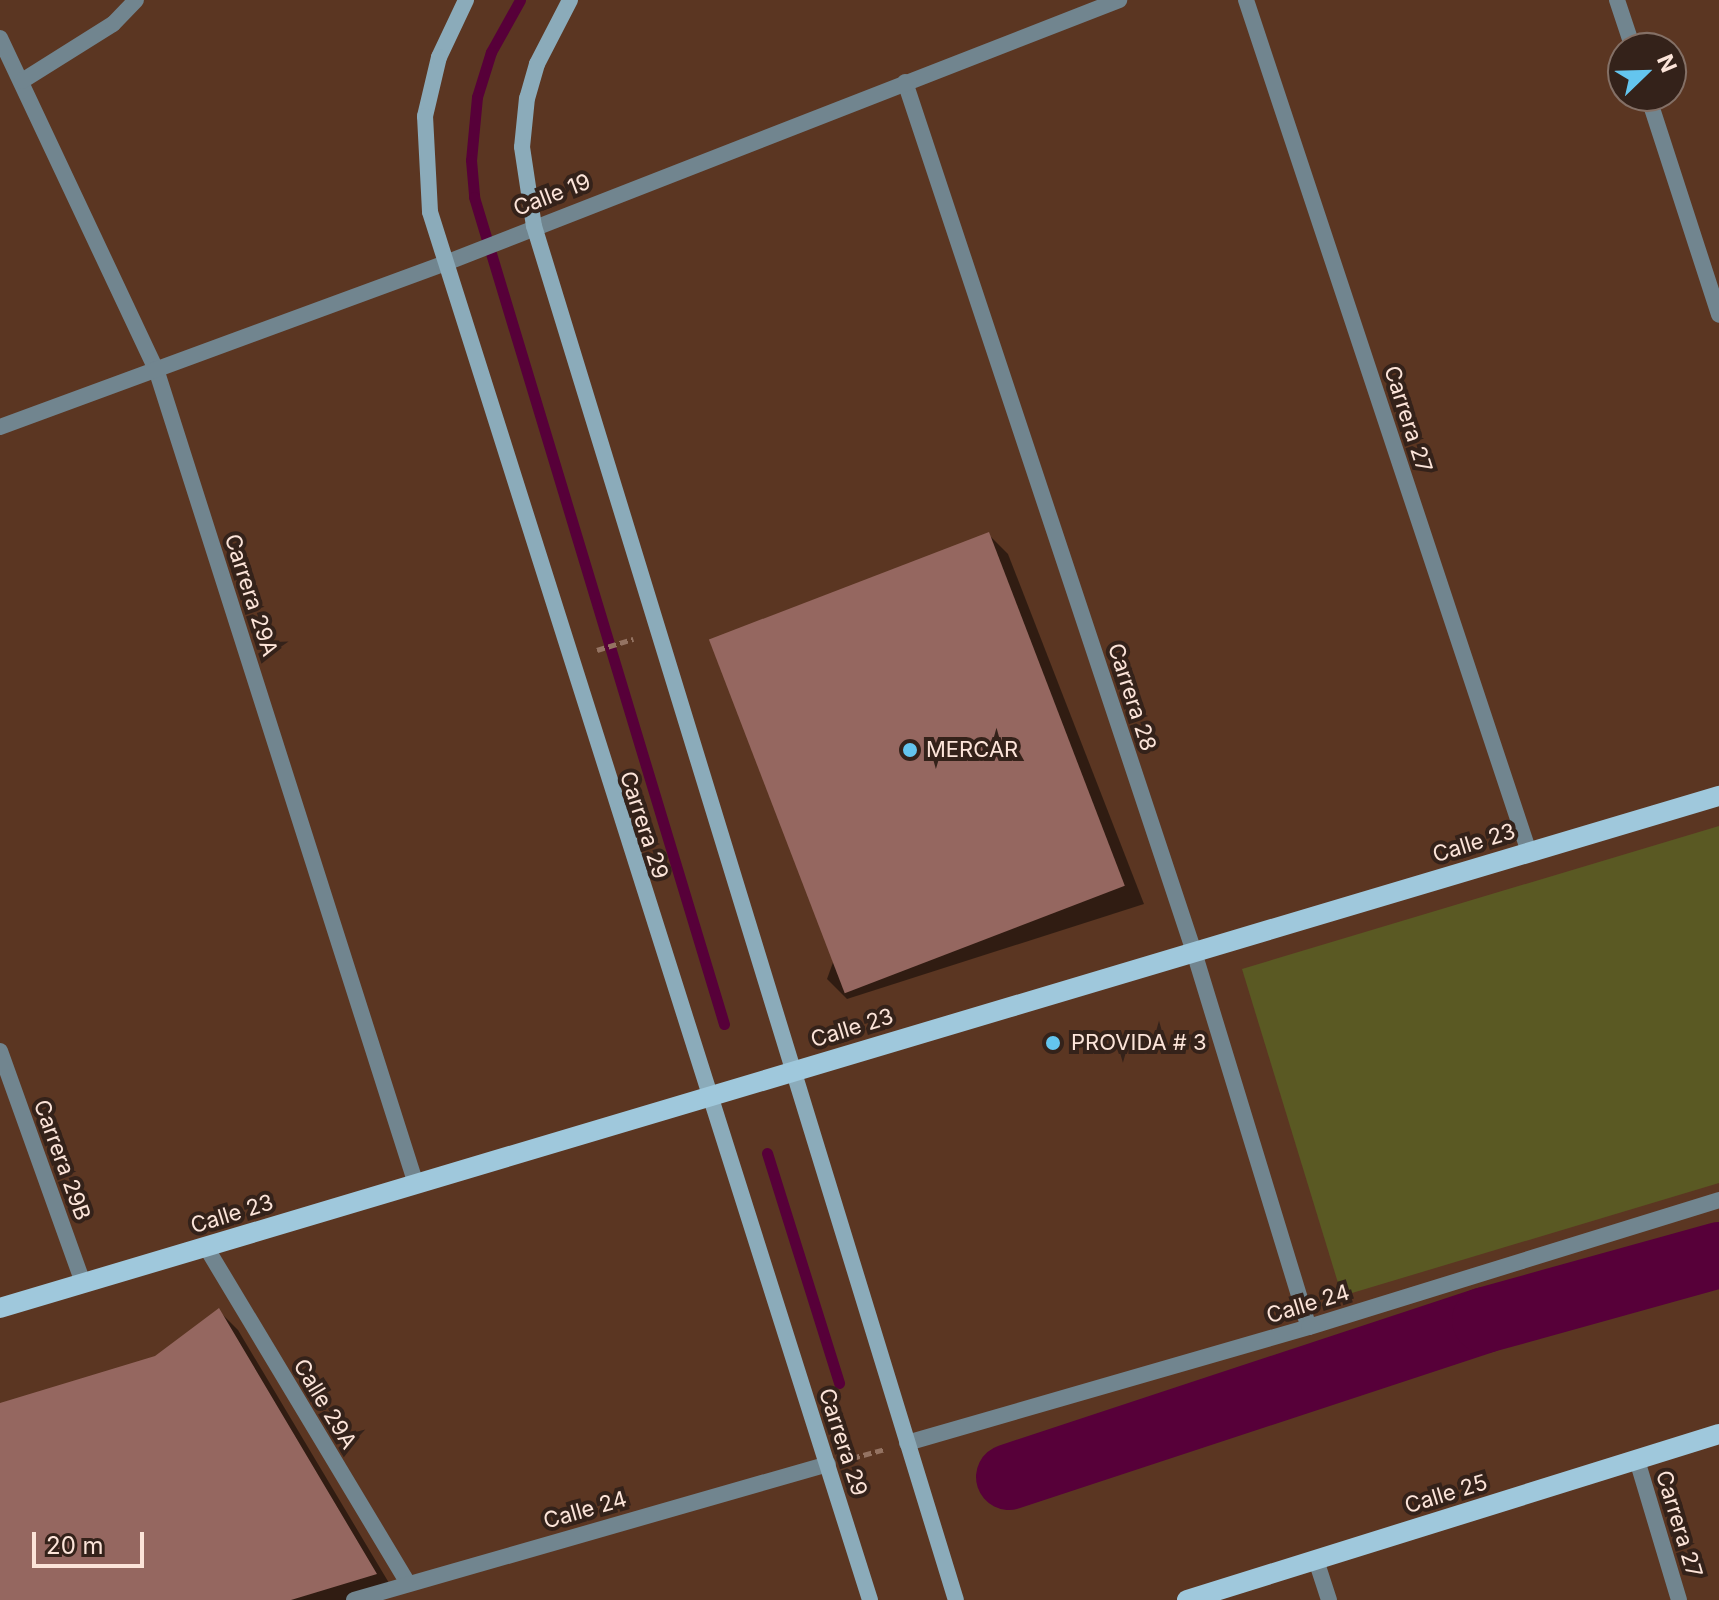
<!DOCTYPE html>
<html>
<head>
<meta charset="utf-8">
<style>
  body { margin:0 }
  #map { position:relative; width:1719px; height:1600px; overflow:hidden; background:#5b3622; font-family:Inter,sans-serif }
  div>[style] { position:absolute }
  .green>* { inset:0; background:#5a5923 }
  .shadow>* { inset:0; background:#0007 }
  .stream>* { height:11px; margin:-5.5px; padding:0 5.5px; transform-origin:5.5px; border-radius:5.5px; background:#570039 }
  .river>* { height:66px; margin:-33px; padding:0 33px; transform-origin:33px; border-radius:33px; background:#570039 }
  .building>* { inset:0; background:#956760; transform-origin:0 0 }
  .path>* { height:5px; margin-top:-2.5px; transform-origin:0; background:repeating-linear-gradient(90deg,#947362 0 8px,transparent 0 12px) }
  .street>* { height:16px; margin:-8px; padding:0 8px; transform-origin:8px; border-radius:8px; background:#71858f }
  .secondary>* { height:16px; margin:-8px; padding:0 8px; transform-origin:8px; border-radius:8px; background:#8babba }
  .primary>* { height:20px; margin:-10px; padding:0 10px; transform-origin:10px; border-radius:10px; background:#9fc8dc }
  .dots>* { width:22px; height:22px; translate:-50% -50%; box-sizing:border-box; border:4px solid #34221a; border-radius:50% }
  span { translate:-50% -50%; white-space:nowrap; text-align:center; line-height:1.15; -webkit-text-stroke:8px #34221a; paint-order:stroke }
  .street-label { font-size:22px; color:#fce4d9 }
  .poi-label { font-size:22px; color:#fce4d9 }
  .left { translate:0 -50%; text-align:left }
  .north { position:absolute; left:1607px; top:32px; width:80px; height:80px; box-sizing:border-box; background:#34221a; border:2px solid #847066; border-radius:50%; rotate:67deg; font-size:22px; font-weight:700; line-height:32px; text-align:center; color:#fce4d9 }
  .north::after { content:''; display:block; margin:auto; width:28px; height:36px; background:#64c5ee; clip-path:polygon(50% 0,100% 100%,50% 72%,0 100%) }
  .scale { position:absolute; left:32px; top:1532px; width:112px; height:36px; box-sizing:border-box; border:4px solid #fce4d9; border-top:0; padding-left:10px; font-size:24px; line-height:28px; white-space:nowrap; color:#fce4d9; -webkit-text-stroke:6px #34221a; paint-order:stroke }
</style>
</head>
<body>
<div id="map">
  <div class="green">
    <div style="clip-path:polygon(1719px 826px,1719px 1183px,1342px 1296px,1242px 969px)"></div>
  </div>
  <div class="shadow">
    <div style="clip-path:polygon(988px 534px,1008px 554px,1144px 904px,847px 999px,827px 979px)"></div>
    <div style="clip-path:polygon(219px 1311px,238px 1330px,395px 1593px,373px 1600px,0 1600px,0 1406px,156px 1358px)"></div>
  </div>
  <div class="stream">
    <div style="left:520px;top:0;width:60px;rotate:119.1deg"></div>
    <div style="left:491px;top:52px;width:47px;rotate:107.3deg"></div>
    <div style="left:477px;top:97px;width:63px;rotate:95.4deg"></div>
    <div style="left:471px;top:160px;width:37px;rotate:85deg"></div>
    <div style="left:474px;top:197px;width:864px;rotate:73.18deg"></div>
    <div style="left:767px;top:1153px;width:241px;rotate:72.6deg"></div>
  </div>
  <div class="river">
    <div style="left:1009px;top:1477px;width:501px;rotate:-18.25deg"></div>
    <div style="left:1485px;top:1320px;width:243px;rotate:-15.5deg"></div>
  </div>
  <div class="building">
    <div style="left:989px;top:532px;width:379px;height:300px;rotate:69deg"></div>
    <div style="clip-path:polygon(219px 1308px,377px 1574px,291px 1600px,0 1600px,0 1403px,155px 1356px)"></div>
  </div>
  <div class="path">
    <div style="left:597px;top:650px;width:38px;rotate:-17deg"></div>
    <div style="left:852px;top:1458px;width:34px;rotate:-15deg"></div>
  </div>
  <div class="street">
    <div style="left:1246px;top:0;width:898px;rotate:71.63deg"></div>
    <div style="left:1617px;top:0;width:51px;rotate:71.6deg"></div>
    <div style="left:0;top:38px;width:366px;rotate:64.8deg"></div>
    <div style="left:156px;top:369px;width:855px;rotate:72.31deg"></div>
    <div style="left:22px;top:81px;width:107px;rotate:-32.1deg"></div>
    <div style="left:113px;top:24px;width:33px;rotate:-46deg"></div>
    <div style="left:905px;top:82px;width:917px;rotate:71.62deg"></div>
    <div style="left:1194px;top:952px;width:392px;rotate:73deg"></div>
    <div style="left:1648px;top:96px;width:230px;rotate:72deg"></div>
    <div style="left:0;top:427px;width:472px;rotate:-20.2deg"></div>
    <div style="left:443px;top:264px;width:726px;rotate:-21.33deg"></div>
    <div style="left:0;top:1051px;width:246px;rotate:70.3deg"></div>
    <div style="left:206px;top:1247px;width:392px;rotate:59deg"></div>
    <div style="left:907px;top:1443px;width:418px;rotate:-16.1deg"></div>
    <div style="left:1309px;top:1327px;width:429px;rotate:-17.2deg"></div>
    <div style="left:1637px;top:1460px;width:146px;rotate:73.3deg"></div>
    <div style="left:1316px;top:1560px;width:42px;rotate:72deg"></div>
    <div style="left:354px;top:1600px;width:493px;rotate:-16deg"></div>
  </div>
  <div class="secondary">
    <div style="left:466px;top:0;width:63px;rotate:115.3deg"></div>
    <div style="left:439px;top:57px;width:61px;rotate:103.3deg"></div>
    <div style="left:425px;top:116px;width:96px;rotate:87deg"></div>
    <div style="left:430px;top:212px;width:1456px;rotate:72.41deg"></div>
    <div style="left:570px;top:0;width:72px;rotate:117.3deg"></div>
    <div style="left:537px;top:64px;width:35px;rotate:106deg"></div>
    <div style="left:527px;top:98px;width:49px;rotate:95.8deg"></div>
    <div style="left:522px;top:147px;width:80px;rotate:81.4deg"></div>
    <div style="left:534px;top:226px;width:1437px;rotate:72.93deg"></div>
  </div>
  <div class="primary">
    <div style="left:0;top:1308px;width:1794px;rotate:-16.59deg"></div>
    <div style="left:1187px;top:1600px;width:557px;rotate:-17.33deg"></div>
  </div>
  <div class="dots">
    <div style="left:910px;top:750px;background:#64c5ee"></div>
    <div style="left:1053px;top:1043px;background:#64c5ee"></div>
  </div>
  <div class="street-label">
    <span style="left:552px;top:195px;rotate:-21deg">Calle 19</span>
    <span style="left:1408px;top:419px;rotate:72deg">Carrera 27</span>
    <span style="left:251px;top:595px;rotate:72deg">Carrera 29A</span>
    <span style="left:1132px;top:697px;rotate:72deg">Carrera 28</span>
    <span style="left:644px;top:825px;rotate:72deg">Carrera 29</span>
    <span style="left:1474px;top:843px;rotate:-17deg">Calle 23</span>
    <span style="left:852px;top:1028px;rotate:-17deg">Calle 23</span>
    <span style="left:62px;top:1160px;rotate:70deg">Carrera 29B</span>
    <span style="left:232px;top:1214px;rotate:-17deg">Calle 23</span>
    <span style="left:1308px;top:1304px;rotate:-17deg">Calle 24</span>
    <span style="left:325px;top:1404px;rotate:59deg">Calle 29A</span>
    <span style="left:843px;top:1442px;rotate:72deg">Carrera 29</span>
    <span style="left:1446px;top:1494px;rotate:-17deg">Calle 25</span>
    <span style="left:585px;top:1510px;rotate:-16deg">Calle 24</span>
    <span style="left:1679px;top:1524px;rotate:73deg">Carrera 27</span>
  </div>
  <div class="poi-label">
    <span class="left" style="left:926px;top:750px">MERCAR</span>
    <span class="left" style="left:1071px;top:1043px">PROVIDA # 3</span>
  </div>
  <div class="north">N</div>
  <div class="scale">20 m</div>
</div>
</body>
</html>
